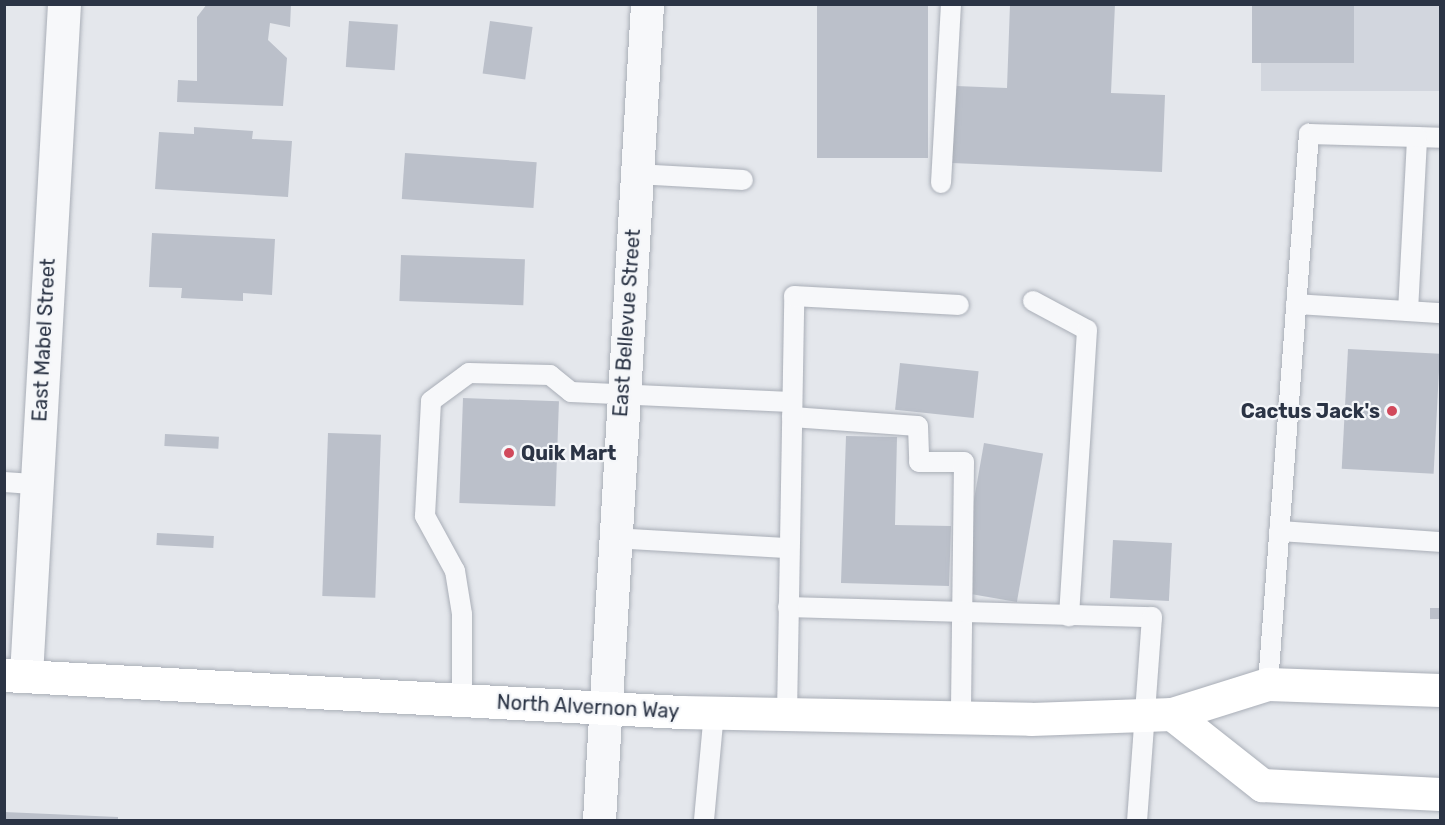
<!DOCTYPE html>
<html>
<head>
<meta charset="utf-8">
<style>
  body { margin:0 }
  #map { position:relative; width:1445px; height:825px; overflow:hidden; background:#e4e7ec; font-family:Rubik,sans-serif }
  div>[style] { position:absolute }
  .built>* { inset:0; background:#d2d6de; transform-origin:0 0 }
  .building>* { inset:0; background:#bbc0ca; transform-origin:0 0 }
  .roads { filter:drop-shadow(0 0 2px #a9aeb7) drop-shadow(0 0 2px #a9aeb7) }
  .lane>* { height:20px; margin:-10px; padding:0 10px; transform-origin:10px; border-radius:10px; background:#f7f8fa }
  .street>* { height:33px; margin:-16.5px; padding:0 16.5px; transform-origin:16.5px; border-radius:16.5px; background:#f7f8fa }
  .primary>* { height:33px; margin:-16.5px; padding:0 16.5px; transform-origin:16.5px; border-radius:16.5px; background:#fff }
  .dots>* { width:16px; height:16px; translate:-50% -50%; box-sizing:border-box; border:3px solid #f4f6f9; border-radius:50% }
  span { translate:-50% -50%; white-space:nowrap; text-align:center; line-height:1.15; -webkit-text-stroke:4.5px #f4f6f9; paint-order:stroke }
  .street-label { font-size:20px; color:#2b3445 }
  .poi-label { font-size:20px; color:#2b3445; font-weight:700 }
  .right { translate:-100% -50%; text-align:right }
  .left { translate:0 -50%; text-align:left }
  .frame { position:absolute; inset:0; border:6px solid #2b3445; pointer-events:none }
</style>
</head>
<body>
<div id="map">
  <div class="built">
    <div style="left:1261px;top:5px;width:179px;height:86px"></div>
  </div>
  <div class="building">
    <div style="clip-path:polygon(207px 4px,291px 4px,290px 27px,270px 23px,268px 40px,287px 58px,283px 106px,177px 102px,178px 80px,197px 81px,197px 17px)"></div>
    <div style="left:817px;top:4px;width:111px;height:154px"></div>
    <div style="clip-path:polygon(1010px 4px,1115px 4px,1111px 93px,1165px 95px,1162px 172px,952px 163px,956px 86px,1007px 88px)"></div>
    <div style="left:1252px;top:4px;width:102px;height:59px"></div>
    <div style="left:349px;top:21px;width:49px;height:46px;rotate:4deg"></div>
    <div style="left:490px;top:21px;width:43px;height:53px;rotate:8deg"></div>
    <div style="clip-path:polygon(194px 127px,253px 131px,252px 139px,292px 141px,288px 197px,155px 189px,159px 132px,194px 134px)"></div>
    <div style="left:405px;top:153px;width:132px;height:46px;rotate:4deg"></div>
    <div style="clip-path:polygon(152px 233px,275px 239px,272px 295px,243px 293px,243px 301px,181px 298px,182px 288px,149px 287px)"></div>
    <div style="left:401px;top:255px;width:124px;height:46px;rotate:2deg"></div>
    <div style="left:1348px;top:349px;width:92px;height:120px;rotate:3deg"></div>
    <div style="left:900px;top:363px;width:79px;height:47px;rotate:6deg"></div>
    <div style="left:463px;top:398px;width:96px;height:105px;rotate:2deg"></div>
    <div style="left:328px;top:433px;width:53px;height:163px;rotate:2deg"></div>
    <div style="left:165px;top:434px;width:54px;height:12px;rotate:3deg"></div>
    <div style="clip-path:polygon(846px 436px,897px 437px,895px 525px,951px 526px,949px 586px,841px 583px)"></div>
    <div style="left:984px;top:443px;width:60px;height:151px;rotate:10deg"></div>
    <div style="left:157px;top:533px;width:57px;height:12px;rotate:3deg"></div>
    <div style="left:1113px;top:540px;width:59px;height:58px;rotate:3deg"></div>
    <div style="left:1430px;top:608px;width:10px;height:11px"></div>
    <div style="clip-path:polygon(4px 812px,118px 817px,118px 820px,4px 820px)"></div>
  </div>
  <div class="roads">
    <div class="lane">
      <div style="left:637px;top:174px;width:106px;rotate:3.2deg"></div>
      <div style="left:941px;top:183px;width:179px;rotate:-86.8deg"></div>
      <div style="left:1033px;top:301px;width:61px;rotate:28.2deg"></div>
      <div style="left:1087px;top:330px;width:287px;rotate:93.6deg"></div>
      <div style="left:1296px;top:304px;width:144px;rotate:3.6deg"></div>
      <div style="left:1408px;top:311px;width:174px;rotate:-87deg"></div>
      <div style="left:1417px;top:137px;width:23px;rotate:2deg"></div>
      <div style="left:792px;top:417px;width:126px;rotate:4.1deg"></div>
      <div style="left:918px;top:426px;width:36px;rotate:88deg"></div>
      <div style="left:919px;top:462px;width:45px"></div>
      <div style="left:964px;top:462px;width:256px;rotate:90.7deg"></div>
      <div style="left:4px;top:482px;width:32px;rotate:4deg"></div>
      <div style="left:1279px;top:531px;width:161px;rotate:3.9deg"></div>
      <div style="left:614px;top:538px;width:175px;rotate:3.3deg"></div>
      <div style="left:788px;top:607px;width:364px;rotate:1.6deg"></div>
      <div style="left:1152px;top:617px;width:204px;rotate:94.2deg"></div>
      <div style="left:1268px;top:684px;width:552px;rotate:-85.74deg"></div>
      <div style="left:1309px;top:134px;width:108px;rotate:1.6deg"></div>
      <div style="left:462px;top:700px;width:86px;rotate:-90deg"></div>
      <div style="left:462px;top:614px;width:44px;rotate:-99.2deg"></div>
      <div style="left:455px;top:571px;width:63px;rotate:-118.6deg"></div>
      <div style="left:425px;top:516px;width:115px;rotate:-87deg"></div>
      <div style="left:431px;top:401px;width:47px;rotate:-36.4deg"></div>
      <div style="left:469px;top:373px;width:81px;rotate:1.4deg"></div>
      <div style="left:550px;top:375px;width:27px;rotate:39deg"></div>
      <div style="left:571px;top:392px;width:220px;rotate:2.6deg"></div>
      <div style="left:787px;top:715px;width:419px;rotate:-89deg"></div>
      <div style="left:794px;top:296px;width:165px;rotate:3.1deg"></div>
      <div style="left:704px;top:820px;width:107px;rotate:-84.7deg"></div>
    </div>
    <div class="street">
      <div style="left:26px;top:675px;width:672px;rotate:-86.76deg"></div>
      <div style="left:599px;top:820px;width:817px;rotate:-86.63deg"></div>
    </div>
    <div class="primary">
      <div style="left:4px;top:675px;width:678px;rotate:3.13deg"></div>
      <div style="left:681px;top:712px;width:350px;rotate:1.1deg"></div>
      <div style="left:1031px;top:719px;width:141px;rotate:-2deg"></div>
      <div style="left:1172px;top:714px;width:101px;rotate:-17.4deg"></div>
      <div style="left:1268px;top:684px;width:172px;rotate:2deg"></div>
      <div style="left:1172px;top:714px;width:115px;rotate:38.3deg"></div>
      <div style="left:1262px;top:785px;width:178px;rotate:2.9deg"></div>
    </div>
  </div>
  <div class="dots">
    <div style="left:1392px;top:411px;background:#d1495b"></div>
    <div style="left:509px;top:453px;background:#d1495b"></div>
  </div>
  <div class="street-label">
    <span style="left:627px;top:323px;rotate:-86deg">East Bellevue Street</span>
    <span style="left:44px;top:340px;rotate:-87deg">East Mabel Street</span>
    <span style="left:588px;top:707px;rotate:3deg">North Alvernon Way</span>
  </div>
  <div class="poi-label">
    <span class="right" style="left:1380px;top:411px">Cactus Jack's</span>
    <span class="left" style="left:521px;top:453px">Quik Mart</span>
  </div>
  <div class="frame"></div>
</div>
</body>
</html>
